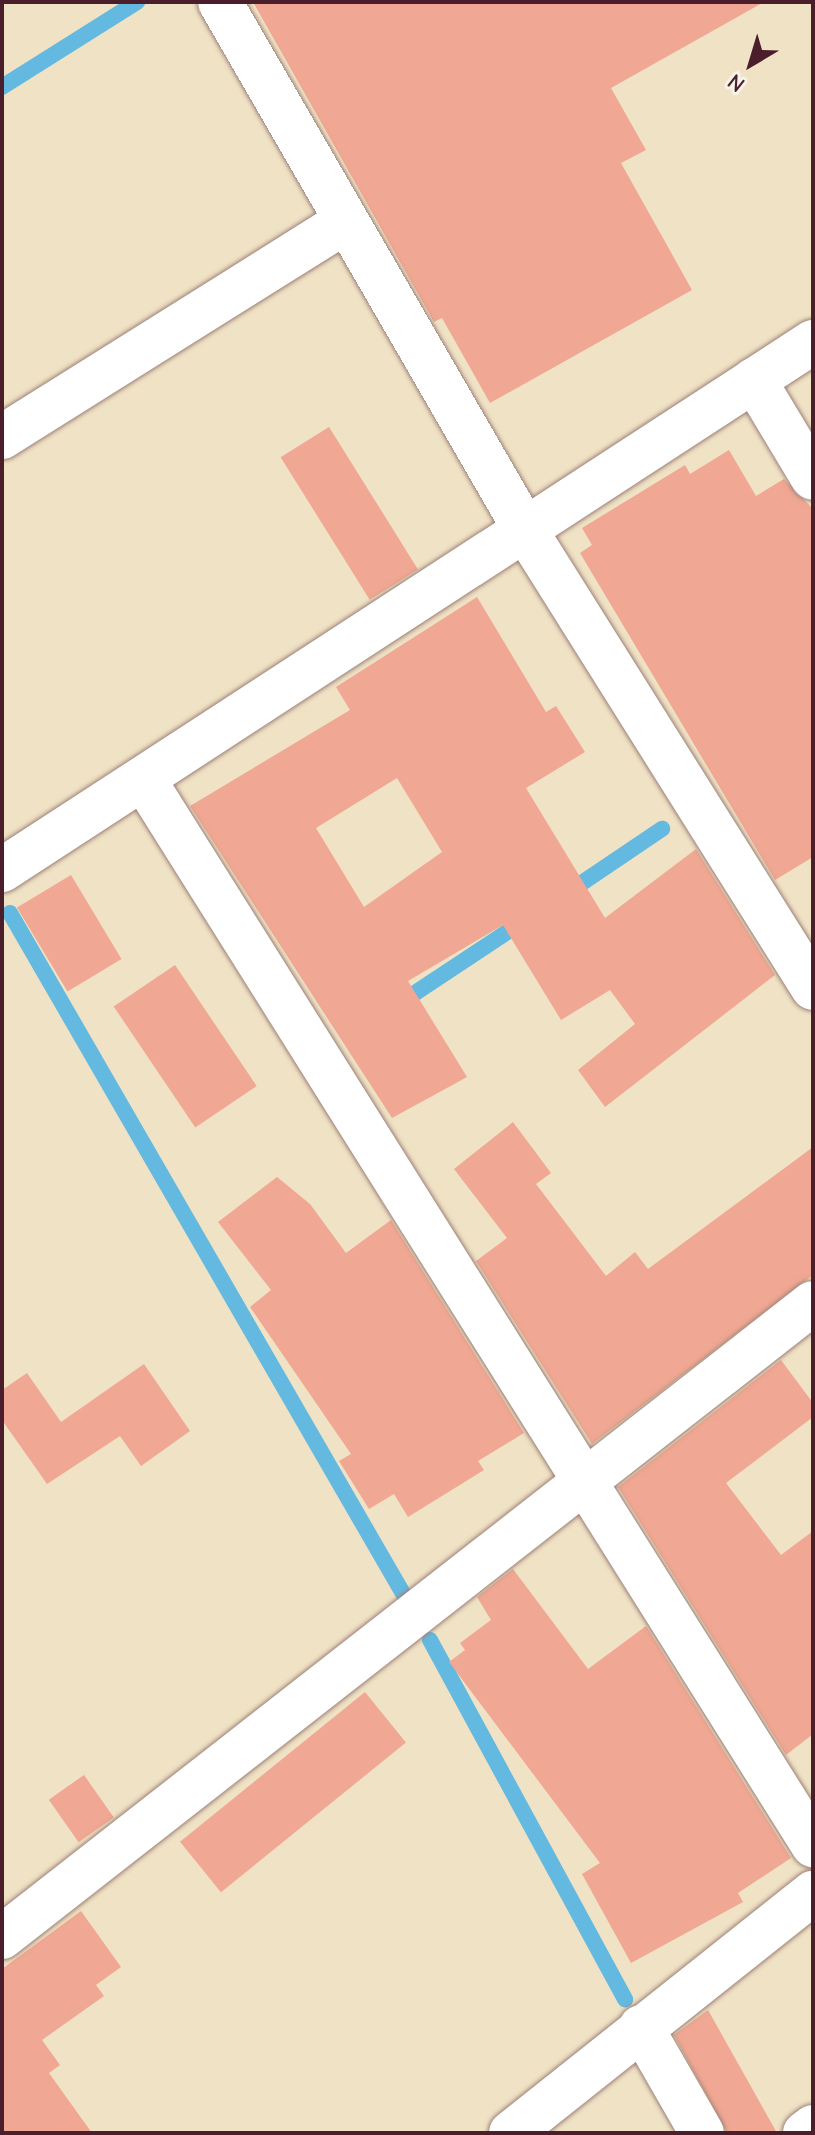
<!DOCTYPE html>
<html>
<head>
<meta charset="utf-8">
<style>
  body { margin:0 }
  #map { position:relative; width:815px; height:2135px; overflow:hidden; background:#f0e2c5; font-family:"Comic Neue",sans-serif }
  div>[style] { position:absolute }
  .stream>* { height:16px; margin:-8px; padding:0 8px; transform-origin:8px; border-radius:8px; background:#63b9e0 }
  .building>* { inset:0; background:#f0a793; transform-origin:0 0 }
  .roads { filter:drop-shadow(0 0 2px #9d8078) drop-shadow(0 0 2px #9d8078) }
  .minor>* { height:44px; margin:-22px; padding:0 22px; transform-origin:22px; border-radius:22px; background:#fff }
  span { translate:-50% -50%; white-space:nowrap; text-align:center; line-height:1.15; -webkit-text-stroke:6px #f7f3e8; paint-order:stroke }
  .frame { position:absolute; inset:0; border:4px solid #4a1f2b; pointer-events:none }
  .north { position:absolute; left:711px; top:24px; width:80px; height:80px; -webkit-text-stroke:6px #f7f3e8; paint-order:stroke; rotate:218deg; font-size:22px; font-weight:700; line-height:32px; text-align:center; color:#4a1f2b }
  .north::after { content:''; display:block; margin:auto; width:28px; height:36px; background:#4a1f2b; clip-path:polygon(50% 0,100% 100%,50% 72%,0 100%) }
</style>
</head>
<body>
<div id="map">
  <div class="stream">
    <div style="left:2px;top:87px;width:160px;rotate:-32.2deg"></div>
    <div style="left:567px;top:893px;width:115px;rotate:-34deg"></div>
    <div style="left:10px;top:913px;width:796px;rotate:59.99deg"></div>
    <div style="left:397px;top:1005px;width:152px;rotate:-33.5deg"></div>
    <div style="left:430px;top:1640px;width:409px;rotate:61.5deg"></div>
  </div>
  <div class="building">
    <div style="clip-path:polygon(253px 2px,764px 2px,611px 88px,646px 150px,621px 163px,692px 290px,490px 403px,442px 318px,434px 322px)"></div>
    <div style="left:329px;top:427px;width:168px;height:57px;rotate:58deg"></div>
    <div style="clip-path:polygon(729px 450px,756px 496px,784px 479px,813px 509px,813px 857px,775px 880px,580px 553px,592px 545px,582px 528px,685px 465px,690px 474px)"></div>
    <div style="clip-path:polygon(evenodd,477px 597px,546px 712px,556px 706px,585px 752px,526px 788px,605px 918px,696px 849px,775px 975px,605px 1107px,578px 1070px,635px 1024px,610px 990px,561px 1020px,503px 925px,408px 981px,467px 1077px,392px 1118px,190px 806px,350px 710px,336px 687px,477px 597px,397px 778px,442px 852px,364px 907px,316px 828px,397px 778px)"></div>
    <div style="left:71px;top:875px;width:98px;height:63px;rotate:59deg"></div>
    <div style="left:175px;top:965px;width:146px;height:74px;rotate:56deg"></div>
    <div style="clip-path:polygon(513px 1122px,551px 1173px,536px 1184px,606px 1276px,635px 1252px,648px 1269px,813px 1147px,813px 1275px,592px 1444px,476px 1261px,507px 1238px,454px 1169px)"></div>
    <div style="clip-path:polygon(277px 1177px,310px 1204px,346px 1253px,391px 1220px,524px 1433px,478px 1461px,484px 1470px,408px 1517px,394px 1494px,369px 1509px,339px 1461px,351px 1454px,250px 1307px,271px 1290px,218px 1222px)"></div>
    <div style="clip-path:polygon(781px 1360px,813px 1403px,813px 1417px,726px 1483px,781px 1555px,813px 1531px,813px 1734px,786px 1755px,618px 1487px)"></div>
    <div style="clip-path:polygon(144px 1364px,190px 1431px,141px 1466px,120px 1436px,47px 1484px,2px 1420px,2px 1390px,27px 1373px,61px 1422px)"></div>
    <div style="clip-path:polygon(513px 1569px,588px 1669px,646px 1626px,791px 1858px,738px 1893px,743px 1902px,631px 1963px,582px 1874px,600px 1863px,449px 1662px,465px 1650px,460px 1643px,491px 1620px,477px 1597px)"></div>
    <div style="left:365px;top:1692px;width:65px;height:238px;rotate:51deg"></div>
    <div style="left:84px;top:1775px;width:52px;height:43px;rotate:55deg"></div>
    <div style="clip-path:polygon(81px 1911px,121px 1967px,96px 1985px,104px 1996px,42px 2040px,60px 2065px,49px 2073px,92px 2133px,2px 2133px,2px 1969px)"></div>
    <div style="clip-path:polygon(708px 2010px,777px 2133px,727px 2133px,674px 2035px)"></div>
  </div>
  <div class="roads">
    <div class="minor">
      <div style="left:220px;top:2px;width:608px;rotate:59.97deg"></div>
      <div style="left:524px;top:528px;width:543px;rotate:57.86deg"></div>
      <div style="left:754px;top:380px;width:114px;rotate:59deg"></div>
      <div style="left:2px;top:437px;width:406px;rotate:-32.1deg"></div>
      <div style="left:144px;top:780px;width:1258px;rotate:57.86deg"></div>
      <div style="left:2px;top:870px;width:968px;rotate:-33.07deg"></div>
      <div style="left:2px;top:1937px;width:1029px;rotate:-38.02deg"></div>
      <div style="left:641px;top:2027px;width:122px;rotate:60.1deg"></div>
      <div style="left:511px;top:2133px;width:386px;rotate:-38.5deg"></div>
      <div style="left:805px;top:2133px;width:10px;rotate:-37deg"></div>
    </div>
  </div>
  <div class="frame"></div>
  <div class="north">N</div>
</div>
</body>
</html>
